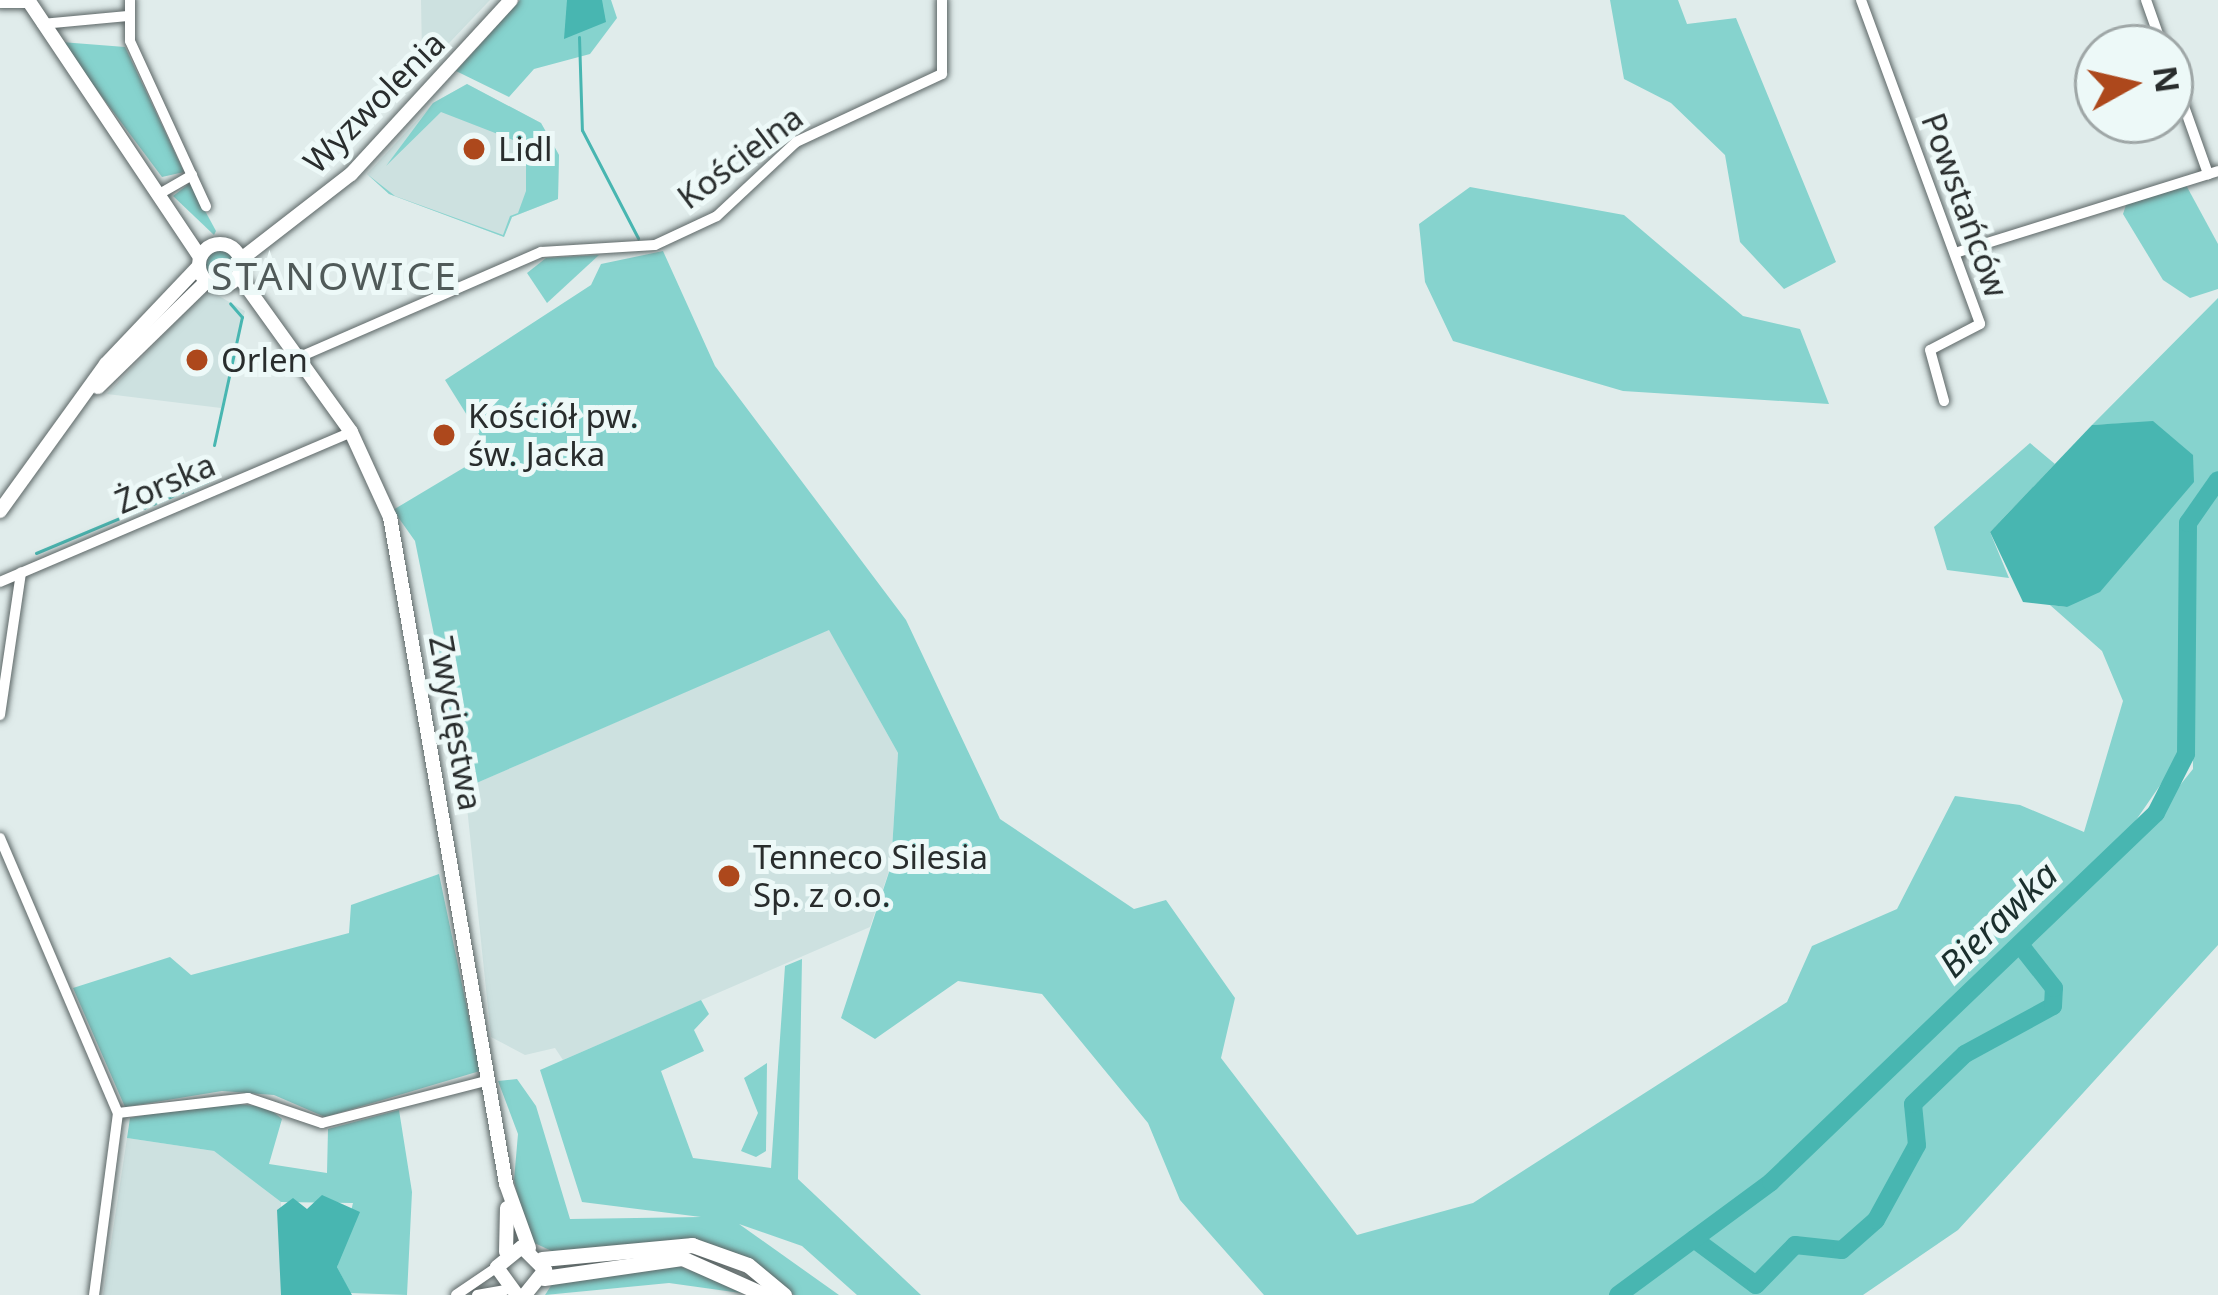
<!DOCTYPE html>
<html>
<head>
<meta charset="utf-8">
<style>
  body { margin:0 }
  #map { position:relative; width:2218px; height:1295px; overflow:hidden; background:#e0eceb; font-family:"Noto Sans",sans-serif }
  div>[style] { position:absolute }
  .built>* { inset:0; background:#cde1e0 }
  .green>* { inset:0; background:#86d3ce }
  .round { border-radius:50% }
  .water>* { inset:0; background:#48b6b1 }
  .stream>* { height:3px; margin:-1.5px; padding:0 1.5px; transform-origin:1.5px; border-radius:1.5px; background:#48b6b1 }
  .river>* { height:18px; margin:-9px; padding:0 9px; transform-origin:9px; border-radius:9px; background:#48b6b1 }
  .roads { filter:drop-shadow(0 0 3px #5c6666) drop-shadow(0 0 3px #5c6666) }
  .minor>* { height:10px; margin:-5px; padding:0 5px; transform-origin:5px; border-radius:5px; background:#fff }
  .major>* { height:14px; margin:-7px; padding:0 7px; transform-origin:7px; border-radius:7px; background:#fff }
  .major>.ring { margin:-7px; padding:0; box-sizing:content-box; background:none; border:14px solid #fff; border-radius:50% }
  .highway>* { height:15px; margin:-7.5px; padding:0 7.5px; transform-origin:7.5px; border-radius:7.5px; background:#fff }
  .dots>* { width:33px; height:33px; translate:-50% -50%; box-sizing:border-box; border:6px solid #edf9f8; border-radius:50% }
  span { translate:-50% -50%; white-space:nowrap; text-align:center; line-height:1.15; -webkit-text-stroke:10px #edf9f8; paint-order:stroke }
  .street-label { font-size:33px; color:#292d2d }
  .poi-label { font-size:33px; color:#292d2d }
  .left { translate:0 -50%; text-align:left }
  .water-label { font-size:36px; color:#1b2f2d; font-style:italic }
  .quarter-label { font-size:39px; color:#505a59; letter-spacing:3px }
  .north { position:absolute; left:2074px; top:24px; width:120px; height:120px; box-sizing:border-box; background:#edf9f8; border:3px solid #9fa7a7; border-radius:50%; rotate:82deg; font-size:33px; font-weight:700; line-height:48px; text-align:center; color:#292d2d }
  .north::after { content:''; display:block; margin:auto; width:42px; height:54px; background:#ad481c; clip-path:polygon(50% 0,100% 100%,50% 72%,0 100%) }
</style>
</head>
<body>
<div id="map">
  <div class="built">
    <div style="clip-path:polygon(421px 0,490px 0,433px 60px,422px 57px)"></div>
    <div style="clip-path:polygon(467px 84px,541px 123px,559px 155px,558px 199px,512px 217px,504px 237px,389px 194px,367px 174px,433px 103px)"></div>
    <div style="clip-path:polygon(207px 289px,245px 311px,221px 408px,107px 394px)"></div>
    <div style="clip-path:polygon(829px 629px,898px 753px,891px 865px,870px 927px,563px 1060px,555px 1048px,525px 1055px,491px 1037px,465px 788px)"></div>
    <div style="clip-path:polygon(127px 1138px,214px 1151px,281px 1202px,281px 1295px,103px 1295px)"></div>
  </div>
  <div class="green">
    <div style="clip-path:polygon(520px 0,611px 0,617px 18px,590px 54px,534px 69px,509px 97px,456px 71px)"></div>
    <div style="clip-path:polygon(1610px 0,1678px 0,1687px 24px,1736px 18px,1836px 262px,1784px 289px,1740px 242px,1725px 155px,1671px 103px,1624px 79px)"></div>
    <div style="clip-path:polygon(61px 42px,125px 47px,184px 172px,162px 177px)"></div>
    <div style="clip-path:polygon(467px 84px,541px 123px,559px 155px,558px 199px,512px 217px,504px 237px,389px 194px,367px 174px,395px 196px,503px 235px,510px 216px,518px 213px,526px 191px,526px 145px,441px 112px,386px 166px,433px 103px)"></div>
    <div style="clip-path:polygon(190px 183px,216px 231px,214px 235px,173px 196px)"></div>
    <div style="clip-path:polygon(2186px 185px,2218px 244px,2218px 289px,2190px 298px,2163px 280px,2123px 214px,2127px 202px)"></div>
    <div style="clip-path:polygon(1470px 187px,1624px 215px,1743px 316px,1800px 329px,1829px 404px,1623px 391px,1453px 341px,1425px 282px,1419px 224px)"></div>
    <div class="round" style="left:204px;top:250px;width:30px;height:30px"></div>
    <div style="clip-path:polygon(663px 251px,715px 366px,906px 620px,1000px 819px,1134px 909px,1166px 900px,1235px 998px,1221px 1058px,1357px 1235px,1473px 1203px,1787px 1002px,1812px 946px,1897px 909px,1955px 796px,2020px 805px,2084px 832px,2123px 701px,2102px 651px,2050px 605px,2067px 607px,2153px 422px,2092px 425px,2218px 298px,2218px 475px,2183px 525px,2183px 752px,2123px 839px,2132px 845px,2193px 769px,2190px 526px,2218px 486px,2218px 945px,1958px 1230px,1863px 1295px,1264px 1295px,1180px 1200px,1148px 1123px,1042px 994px,958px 981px,875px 1039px,841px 1018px,891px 866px,898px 753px,829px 630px,465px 788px,415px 541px,393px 510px,490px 452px,445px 380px,591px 285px,601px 264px)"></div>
    <div style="clip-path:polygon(599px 255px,547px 303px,527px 273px,546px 258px)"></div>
    <div style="clip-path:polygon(2030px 443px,2055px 464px,1990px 532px,2009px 578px,1947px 570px,1934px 527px)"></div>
    <div style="clip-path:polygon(439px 874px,480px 1071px,325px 1117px,274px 1095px,222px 1091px,125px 1107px,73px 988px,170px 957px,191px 975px,349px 933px,351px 905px)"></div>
    <div style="clip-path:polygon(802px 959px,798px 1179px,921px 1295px,857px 1295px,802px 1246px,739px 1224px,839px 1295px,794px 1295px,744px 1256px,694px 1239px,556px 1253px,528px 1240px,514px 1180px,518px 1134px,498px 1081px,517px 1079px,536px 1106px,570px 1219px,701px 1217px,582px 1202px,540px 1070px,701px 1000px,709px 1014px,694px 1030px,704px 1051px,661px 1071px,693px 1158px,771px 1168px,785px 966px)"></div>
    <div style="clip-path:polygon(767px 1063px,766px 1151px,756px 1157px,741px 1151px,758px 1113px,744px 1078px)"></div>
    <div style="clip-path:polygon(215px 1102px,267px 1107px,282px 1119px,269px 1164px,327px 1173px,328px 1129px,399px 1110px,412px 1192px,407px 1295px,350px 1293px,337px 1267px,353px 1203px,281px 1202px,214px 1151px,127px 1138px,130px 1118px)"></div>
    <div style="clip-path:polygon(676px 1265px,755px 1295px,669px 1283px,545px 1295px,554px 1281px)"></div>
  </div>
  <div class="water">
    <div style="clip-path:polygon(567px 0,602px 0,606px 22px,564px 39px)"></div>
    <div style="clip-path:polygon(2153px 421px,2193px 455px,2194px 482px,2100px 592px,2067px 607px,2023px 602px,1990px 532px,2092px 425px)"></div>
    <div style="clip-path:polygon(322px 1195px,360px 1212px,337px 1267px,352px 1295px,281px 1295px,277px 1210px,293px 1198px,307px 1209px)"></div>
  </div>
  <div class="stream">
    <div style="left:579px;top:37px;width:93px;rotate:88.2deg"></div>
    <div style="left:582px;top:130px;width:122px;rotate:62.6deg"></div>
    <div style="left:214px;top:445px;width:131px;rotate:-77.7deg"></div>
    <div style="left:242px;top:317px;width:18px;rotate:-131deg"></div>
    <div style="left:36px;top:553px;width:186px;rotate:-22.7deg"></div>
    <div style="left:208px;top:481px;width:19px;rotate:-84deg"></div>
  </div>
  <div class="river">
    <div style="left:1694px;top:1239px;width:77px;rotate:36.6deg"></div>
    <div style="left:1756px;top:1285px;width:56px;rotate:-45.7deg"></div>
    <div style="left:1795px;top:1245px;width:47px;rotate:6.1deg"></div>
    <div style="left:1842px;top:1250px;width:45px;rotate:-41.4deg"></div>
    <div style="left:1876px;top:1220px;width:85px;rotate:-61.3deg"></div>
    <div style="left:1917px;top:1145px;width:41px;rotate:-95.6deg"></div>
    <div style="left:1913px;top:1104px;width:72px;rotate:-43.9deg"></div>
    <div style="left:1965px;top:1054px;width:100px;rotate:-28.6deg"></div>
    <div style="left:2053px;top:1006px;width:18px;rotate:-87deg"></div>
    <div style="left:2054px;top:988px;width:53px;rotate:-128.2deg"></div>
    <div style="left:1618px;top:1295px;width:190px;rotate:-36.4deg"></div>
    <div style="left:1771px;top:1182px;width:533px;rotate:-43.78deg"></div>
    <div style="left:2156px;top:813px;width:66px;rotate:-63deg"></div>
    <div style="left:2186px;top:754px;width:231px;rotate:-89.5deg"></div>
    <div style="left:2188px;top:523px;width:52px;rotate:-55.1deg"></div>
  </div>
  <div class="roads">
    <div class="minor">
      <div style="left:130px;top:0;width:41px;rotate:90deg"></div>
      <div style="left:130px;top:41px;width:182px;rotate:65.3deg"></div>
      <div style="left:1861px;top:0;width:345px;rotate:69.8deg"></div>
      <div style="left:1980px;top:324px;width:56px;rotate:152.5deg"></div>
      <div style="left:1930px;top:350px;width:53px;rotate:74.6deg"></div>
      <div style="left:2146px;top:0;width:51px;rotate:70.5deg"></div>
      <div style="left:0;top:3px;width:29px"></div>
      <div style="left:42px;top:24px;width:86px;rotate:-5.3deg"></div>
      <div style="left:2170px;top:67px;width:114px;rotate:70.4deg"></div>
      <div style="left:161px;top:193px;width:36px;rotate:-30deg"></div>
      <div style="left:1955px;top:253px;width:275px;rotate:-17.3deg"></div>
      <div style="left:295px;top:359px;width:268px;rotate:-23.5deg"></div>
      <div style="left:541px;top:252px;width:114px;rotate:-3.5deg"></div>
      <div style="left:655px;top:245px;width:68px;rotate:-25.1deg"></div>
      <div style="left:717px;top:216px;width:108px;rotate:-43.1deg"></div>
      <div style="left:796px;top:142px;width:161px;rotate:-25deg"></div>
      <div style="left:942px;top:74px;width:74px;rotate:-90deg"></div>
      <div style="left:0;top:582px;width:382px;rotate:-23.1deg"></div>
      <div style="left:0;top:715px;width:144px;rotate:-81.6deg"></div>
      <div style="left:0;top:838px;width:299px;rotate:66.8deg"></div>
      <div style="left:118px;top:1113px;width:184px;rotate:97.5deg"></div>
      <div style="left:118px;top:1113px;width:131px;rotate:-6.6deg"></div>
      <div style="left:248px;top:1098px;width:78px;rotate:18.7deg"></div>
      <div style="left:322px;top:1123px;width:172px;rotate:-14.4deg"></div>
      <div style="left:456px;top:1295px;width:50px;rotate:-34.3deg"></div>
      <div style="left:477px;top:1295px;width:29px;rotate:-10deg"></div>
    </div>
    <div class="major">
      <div style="left:28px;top:0;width:309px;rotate:56.2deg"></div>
      <div class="ring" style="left:199px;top:244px;width:28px;height:28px"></div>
      <div style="left:240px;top:260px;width:140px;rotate:-37.8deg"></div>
      <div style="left:351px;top:174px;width:236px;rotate:-47.4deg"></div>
      <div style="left:239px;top:276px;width:192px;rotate:54.3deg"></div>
      <div style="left:351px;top:432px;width:94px;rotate:65.4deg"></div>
      <div style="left:390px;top:517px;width:677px;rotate:80.13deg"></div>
      <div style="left:506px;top:1184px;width:68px;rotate:70.2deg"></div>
      <div style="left:98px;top:387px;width:151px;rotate:-44.2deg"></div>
      <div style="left:0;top:511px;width:181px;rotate:-54.2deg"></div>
      <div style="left:106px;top:364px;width:134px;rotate:-46.5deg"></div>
      <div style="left:506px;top:1252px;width:44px;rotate:-88.7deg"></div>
      <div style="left:517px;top:1295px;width:34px;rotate:-126deg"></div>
      <div style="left:497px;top:1267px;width:32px;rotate:-39deg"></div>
      <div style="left:522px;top:1247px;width:33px;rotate:45deg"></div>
      <div style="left:545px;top:1270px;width:32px;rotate:129deg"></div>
    </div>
    <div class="highway">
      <div style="left:542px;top:1259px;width:151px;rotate:-5.3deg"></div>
      <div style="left:692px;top:1245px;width:59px;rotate:19.7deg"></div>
      <div style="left:748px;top:1265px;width:47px;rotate:39.8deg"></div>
      <div style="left:544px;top:1278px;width:139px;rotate:-8.2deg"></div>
      <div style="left:682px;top:1258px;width:91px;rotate:24deg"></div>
    </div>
  </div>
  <div class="dots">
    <div style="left:474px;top:149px;background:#ad481c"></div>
    <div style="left:197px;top:360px;background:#ad481c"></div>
    <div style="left:444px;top:435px;background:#ad481c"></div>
    <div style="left:729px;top:876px;background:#ad481c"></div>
  </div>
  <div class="street-label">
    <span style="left:374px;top:102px;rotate:-45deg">Wyzwolenia</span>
    <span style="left:740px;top:157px;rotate:-37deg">Kościelna</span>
    <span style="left:1965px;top:205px;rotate:70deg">Powstańców</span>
    <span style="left:165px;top:483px;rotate:-23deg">Żorska</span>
    <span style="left:456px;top:723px;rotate:80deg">Zwycięstwa</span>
  </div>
  <div class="poi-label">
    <span class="left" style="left:498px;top:149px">Lidl</span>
    <span class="left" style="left:221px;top:360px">Orlen</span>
    <span class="left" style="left:468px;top:435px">Kościół pw.<br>św. Jacka</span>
    <span class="left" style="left:753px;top:876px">Tenneco Silesia<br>Sp. z o.o.</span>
  </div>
  <div class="water-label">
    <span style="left:1998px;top:919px;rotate:-44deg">Bierawka</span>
  </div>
  <div class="quarter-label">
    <span style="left:335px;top:275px">STANOWICE</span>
  </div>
  <div class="north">N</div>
</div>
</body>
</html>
